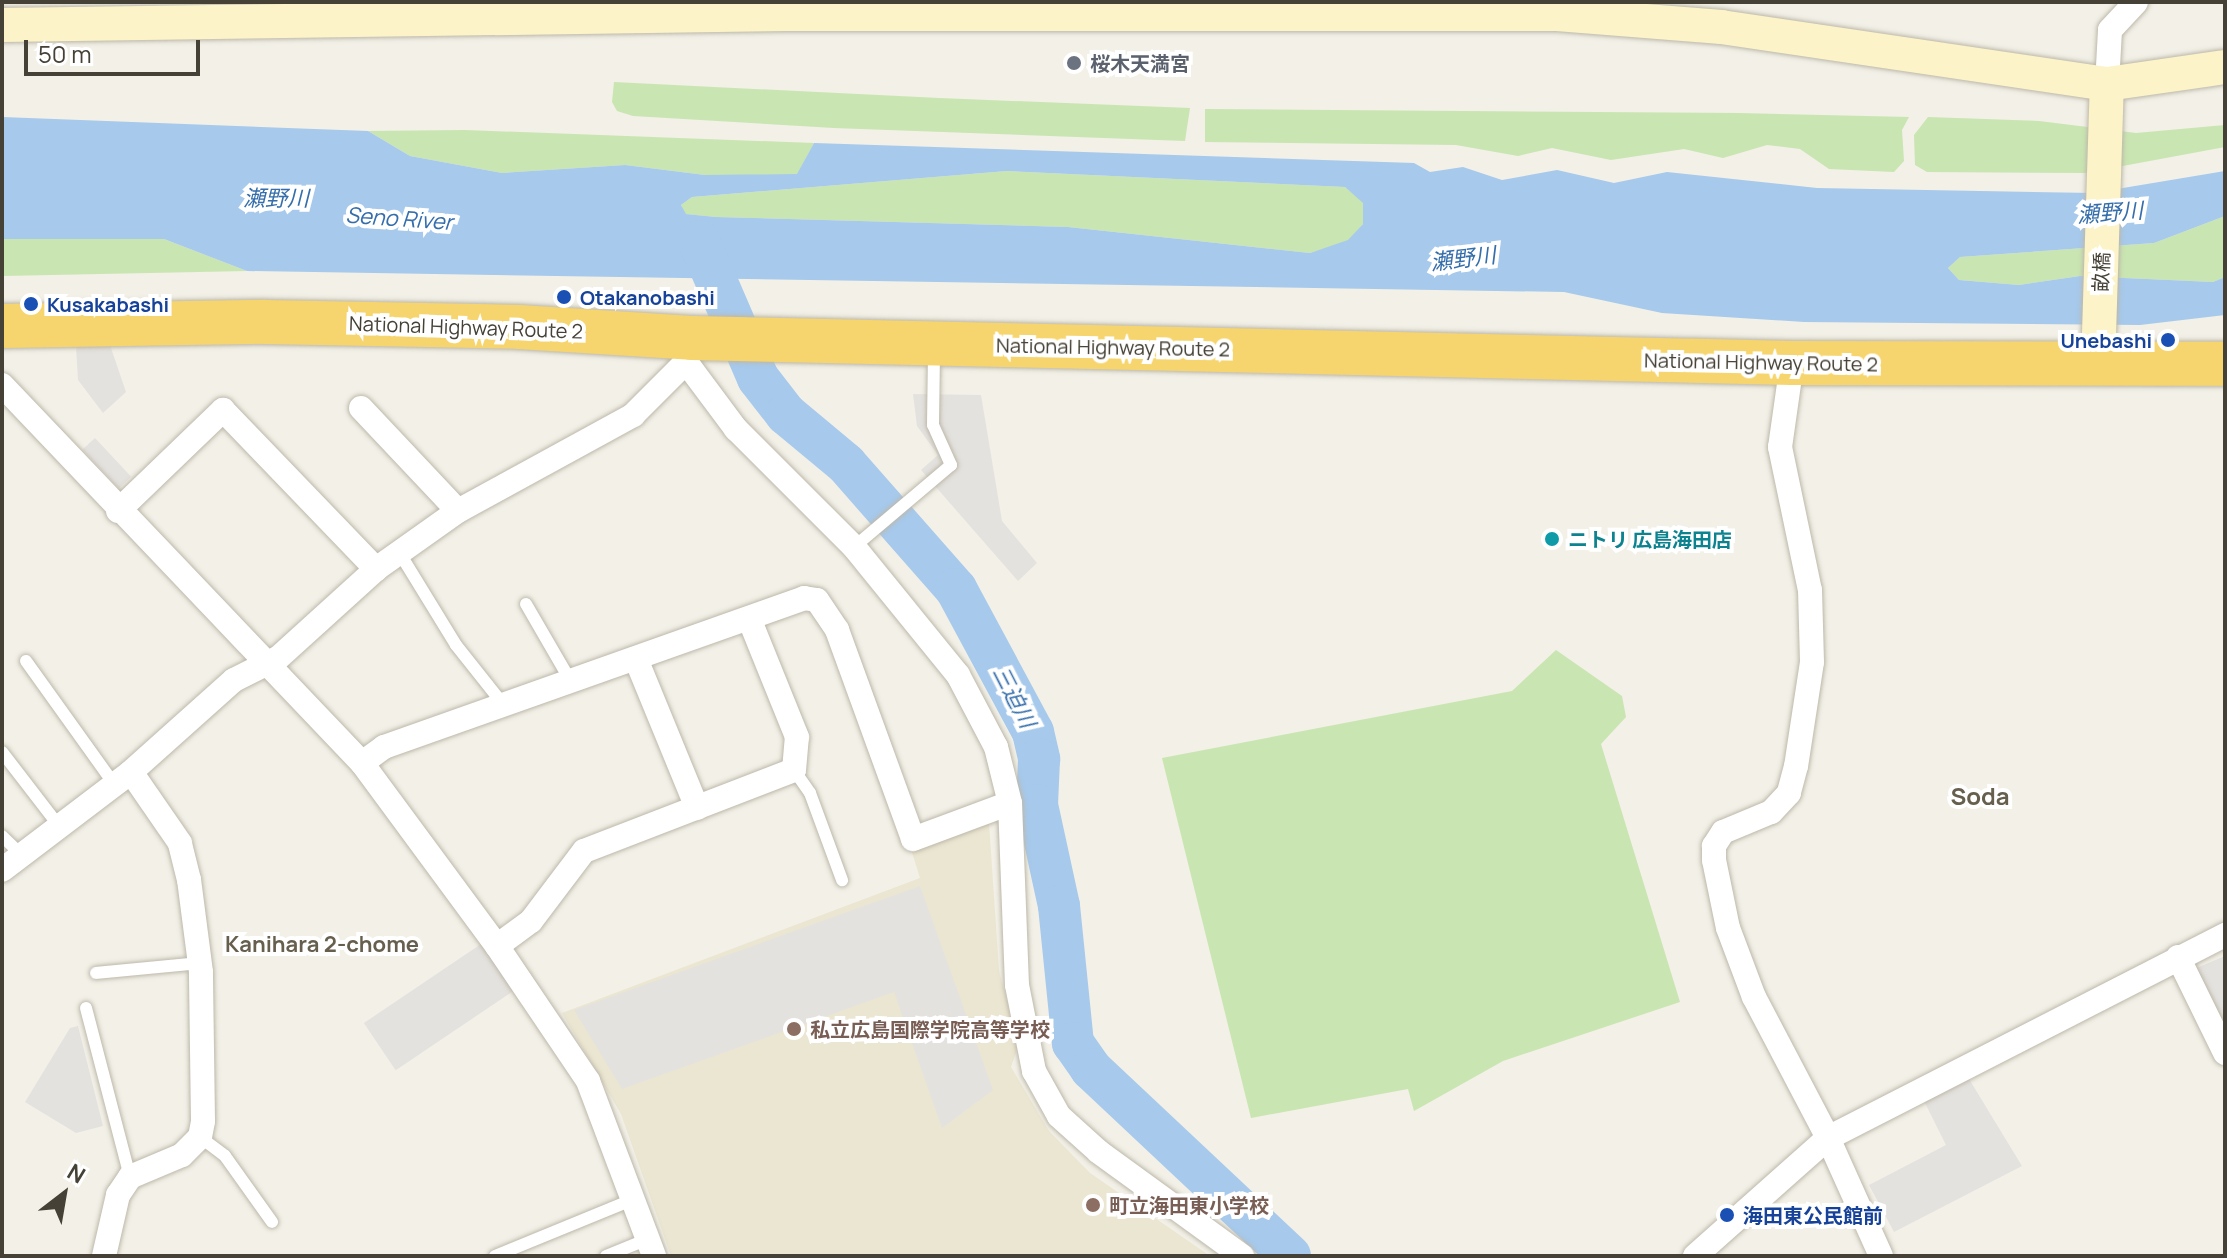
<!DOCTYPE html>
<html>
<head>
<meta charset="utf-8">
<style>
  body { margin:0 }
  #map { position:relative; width:2227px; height:1258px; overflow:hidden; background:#f2f0e7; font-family:Manrope,"Noto Sans JP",sans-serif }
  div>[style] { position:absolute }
  .education>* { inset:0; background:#ebe6d1 }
  .green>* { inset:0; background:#c9e5b1 }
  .parking>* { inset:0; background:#e4e2de; transform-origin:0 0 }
  .water>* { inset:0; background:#a6c9ec }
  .river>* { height:42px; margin:-21px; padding:0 21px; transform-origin:21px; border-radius:21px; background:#a6c9ec }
  .roads { filter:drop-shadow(0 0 2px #bdb8aa) drop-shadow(0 0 2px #bdb8aa) }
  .lane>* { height:12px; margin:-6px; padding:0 6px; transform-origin:6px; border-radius:6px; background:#fff }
  .street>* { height:24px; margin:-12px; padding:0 12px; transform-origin:12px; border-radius:12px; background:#fff }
  .secondary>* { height:34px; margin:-17px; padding:0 17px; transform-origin:17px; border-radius:17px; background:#fcf4c8 }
  .highway>* { height:44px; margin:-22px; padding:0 22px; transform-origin:22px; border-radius:22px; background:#f6d56e }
  .dots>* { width:22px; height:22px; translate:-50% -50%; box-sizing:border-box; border:4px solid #fff; border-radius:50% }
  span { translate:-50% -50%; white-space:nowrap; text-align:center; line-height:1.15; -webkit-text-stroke:8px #fff; paint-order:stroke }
  .worship-label { font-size:20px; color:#5b616d; font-weight:700 }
  .left { translate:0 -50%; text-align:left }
  .street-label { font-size:20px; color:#454136 }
  .transit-label { font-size:20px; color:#164399; font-weight:700 }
  .right { translate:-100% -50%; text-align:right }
  .culture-label { font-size:20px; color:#0d838f; font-weight:700 }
  .education-label { font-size:20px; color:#785e54; font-weight:700 }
  .water-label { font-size:22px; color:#356eab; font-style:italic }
  .neighbourhood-label { font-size:22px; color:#675f4e; font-weight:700 }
  .quarter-label { font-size:24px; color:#675f4e; font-weight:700 }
  .frame { position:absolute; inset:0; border:4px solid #454136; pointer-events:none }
  .north { position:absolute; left:24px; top:1154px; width:80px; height:80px; -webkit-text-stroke:6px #fff; paint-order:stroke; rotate:31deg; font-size:22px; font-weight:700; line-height:32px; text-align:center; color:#454136 }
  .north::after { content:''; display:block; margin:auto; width:28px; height:36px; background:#454136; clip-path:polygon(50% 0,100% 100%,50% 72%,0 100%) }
  .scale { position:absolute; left:24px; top:40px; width:176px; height:36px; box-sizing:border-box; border:4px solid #454136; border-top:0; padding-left:10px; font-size:24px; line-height:28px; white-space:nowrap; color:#454136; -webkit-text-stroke:6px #fff; paint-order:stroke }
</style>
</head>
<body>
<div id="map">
  <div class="education">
    <div style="clip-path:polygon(989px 823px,999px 971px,1019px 1044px,1011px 1067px,1049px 1131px,1090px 1173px,1210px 1256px,671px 1256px,621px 1114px,562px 1013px,920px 878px,911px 849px)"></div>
  </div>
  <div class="green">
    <div style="clip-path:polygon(614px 82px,939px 98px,1190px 108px,1185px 141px,834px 128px,633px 116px,617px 111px,612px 102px)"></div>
    <div style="clip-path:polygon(1205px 109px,1739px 113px,1909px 117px,1902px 130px,1904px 161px,1894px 172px,1829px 169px,1800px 149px,1767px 145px,1723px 158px,1684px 149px,1611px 160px,1552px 148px,1518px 156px,1456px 145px,1205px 142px)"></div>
    <div style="clip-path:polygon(1928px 117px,2039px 121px,2136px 133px,2225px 125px,2225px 147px,2085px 173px,1927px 172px,1915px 165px,1914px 135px)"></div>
    <div style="clip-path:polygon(465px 130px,814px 143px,797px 175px,705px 175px,625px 165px,502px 173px,410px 156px,368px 131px)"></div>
    <div style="clip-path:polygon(1007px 171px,1345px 187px,1363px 202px,1363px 224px,1348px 241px,1310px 253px,1068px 227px,716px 217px,685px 214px,681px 205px,692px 197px)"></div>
    <div style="clip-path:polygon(2225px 216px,2225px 277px,2213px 282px,2080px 276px,2019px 285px,1959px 280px,1948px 268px,1960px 257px,2154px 243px)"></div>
    <div style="clip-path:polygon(2px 239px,164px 239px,247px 271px,2px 276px)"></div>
    <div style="clip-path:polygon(1556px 650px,1622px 696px,1626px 717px,1601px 744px,1680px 1002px,1503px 1061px,1414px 1111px,1408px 1089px,1251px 1118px,1162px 758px,1512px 691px)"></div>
  </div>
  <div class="parking">
    <div style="clip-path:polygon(110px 345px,126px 392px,103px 413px,78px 380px,76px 346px)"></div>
    <div style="clip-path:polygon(913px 394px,981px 395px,1002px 521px,1037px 563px,1018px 581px,921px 470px,938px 455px,917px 426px)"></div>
    <div style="left:95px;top:438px;width:53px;height:17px;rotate:47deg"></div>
    <div style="clip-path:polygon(920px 886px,993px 1090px,942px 1128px,894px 992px,622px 1089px,574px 1010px)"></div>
    <div style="left:484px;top:942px;width:57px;height:145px;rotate:56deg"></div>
    <div style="clip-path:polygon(2225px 956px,2225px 1030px,2194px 969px)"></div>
    <div style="clip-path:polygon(78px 1026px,103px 1126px,76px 1133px,25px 1102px,70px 1028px)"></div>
    <div style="clip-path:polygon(1966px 1074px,2022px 1166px,1894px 1232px,1869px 1185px,1946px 1145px,1922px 1097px)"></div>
  </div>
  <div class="water">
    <div style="clip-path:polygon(evenodd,2px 117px,368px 131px,410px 156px,502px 173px,625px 165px,705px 175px,797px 174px,814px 143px,1414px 163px,1430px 172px,1463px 167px,1502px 180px,1557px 170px,1614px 183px,1667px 172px,1817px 188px,2093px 193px,2225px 171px,2225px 216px,2154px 243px,1960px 257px,1948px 268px,1959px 280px,2019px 285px,2080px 276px,2213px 282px,2225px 277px,2225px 315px,2140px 325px,1804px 322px,1662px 313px,1564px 292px,247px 271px,164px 239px,2px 239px,2px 117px,1007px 171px,1345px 187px,1363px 203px,1363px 224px,1348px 240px,1310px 253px,1068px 227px,716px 217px,686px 214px,681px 205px,692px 197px,1007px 171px)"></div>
  </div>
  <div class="river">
    <div style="left:699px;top:241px;width:149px;rotate:66.7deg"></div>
    <div style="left:758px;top:378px;width:46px;rotate:52.1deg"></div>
    <div style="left:786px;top:414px;width:78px;rotate:39.8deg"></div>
    <div style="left:846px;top:464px;width:167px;rotate:48.7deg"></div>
    <div style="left:956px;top:589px;width:162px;rotate:61.7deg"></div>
    <div style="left:1033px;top:732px;width:28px;rotate:77deg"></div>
    <div style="left:1039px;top:759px;width:46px;rotate:92.5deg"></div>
    <div style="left:1037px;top:805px;width:103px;rotate:77.7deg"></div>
    <div style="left:1059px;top:906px;width:138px;rotate:84.2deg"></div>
    <div style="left:1073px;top:1043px;width:32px;rotate:55deg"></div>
    <div style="left:1091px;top:1069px;width:273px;rotate:43.2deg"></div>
  </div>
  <div class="roads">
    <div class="lane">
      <div style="left:854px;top:547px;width:127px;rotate:-40.2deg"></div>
      <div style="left:951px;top:465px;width:44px;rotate:-114.2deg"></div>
      <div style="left:933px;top:425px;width:73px;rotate:-89.2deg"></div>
      <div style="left:399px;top:552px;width:109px;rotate:58.5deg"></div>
      <div style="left:456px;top:645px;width:75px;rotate:51.5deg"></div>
      <div style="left:526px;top:604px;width:88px;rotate:59.9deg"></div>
      <div style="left:26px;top:661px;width:151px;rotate:54.4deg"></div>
      <div style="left:2px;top:752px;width:93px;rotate:52.4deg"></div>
      <div style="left:794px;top:770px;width:28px;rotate:55deg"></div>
      <div style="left:810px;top:793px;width:93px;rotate:69.8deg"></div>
      <div style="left:2px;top:836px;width:28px;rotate:44deg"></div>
      <div style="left:96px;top:973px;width:104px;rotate:-5.5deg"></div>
      <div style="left:86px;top:1008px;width:175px;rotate:75.4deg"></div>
      <div style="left:200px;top:1137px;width:31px;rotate:37deg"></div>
      <div style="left:225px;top:1156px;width:81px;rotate:54.5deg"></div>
      <div style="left:495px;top:1256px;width:150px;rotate:-22.3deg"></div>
      <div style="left:606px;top:1256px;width:45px;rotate:-22deg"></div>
    </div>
    <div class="street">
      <div style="left:2107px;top:84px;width:54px;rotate:-86.8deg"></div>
      <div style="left:2110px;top:30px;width:38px;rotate:-47deg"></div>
      <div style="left:683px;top:338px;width:24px;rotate:83deg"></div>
      <div style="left:686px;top:362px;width:84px;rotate:53.3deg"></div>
      <div style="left:736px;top:429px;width:167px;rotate:45deg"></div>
      <div style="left:854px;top:547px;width:165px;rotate:50.9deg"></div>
      <div style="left:958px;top:675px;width:81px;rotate:62.2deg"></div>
      <div style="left:996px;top:747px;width:58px;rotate:76deg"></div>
      <div style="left:1010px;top:803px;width:182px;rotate:87.8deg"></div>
      <div style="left:1017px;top:985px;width:88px;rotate:78.8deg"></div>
      <div style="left:1034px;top:1071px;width:51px;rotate:60.9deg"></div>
      <div style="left:1059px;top:1116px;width:54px;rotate:42deg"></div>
      <div style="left:1099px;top:1152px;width:177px;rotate:36deg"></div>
      <div style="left:1792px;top:363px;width:85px;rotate:98.1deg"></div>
      <div style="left:1780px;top:447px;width:146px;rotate:78.2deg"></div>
      <div style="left:1810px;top:590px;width:72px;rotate:88.4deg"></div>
      <div style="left:1812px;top:662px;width:105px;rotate:98.7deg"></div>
      <div style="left:1796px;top:766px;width:28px;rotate:105deg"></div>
      <div style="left:1789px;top:793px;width:26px;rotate:133deg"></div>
      <div style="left:1771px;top:812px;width:52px;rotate:157.4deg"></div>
      <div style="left:1723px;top:832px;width:17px;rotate:123deg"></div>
      <div style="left:1714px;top:846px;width:14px;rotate:90deg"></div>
      <div style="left:1714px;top:860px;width:69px;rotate:78.4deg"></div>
      <div style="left:1728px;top:928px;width:74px;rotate:69.4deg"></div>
      <div style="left:1754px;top:997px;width:159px;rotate:62.3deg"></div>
      <div style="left:1828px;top:1138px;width:129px;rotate:65.8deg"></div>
      <div style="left:2px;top:385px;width:522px;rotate:46.4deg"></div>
      <div style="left:362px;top:763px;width:227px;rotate:53.6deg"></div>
      <div style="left:497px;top:946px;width:163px;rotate:56deg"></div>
      <div style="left:588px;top:1081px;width:187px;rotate:69.3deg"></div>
      <div style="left:361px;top:408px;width:141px;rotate:46.7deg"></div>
      <div style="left:118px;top:511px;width:146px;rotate:-43.9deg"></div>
      <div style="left:223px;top:410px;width:221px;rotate:46.1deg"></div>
      <div style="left:636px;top:659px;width:161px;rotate:67.7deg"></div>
      <div style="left:362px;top:763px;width:27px;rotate:-36deg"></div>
      <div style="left:384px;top:747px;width:446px;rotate:-19.5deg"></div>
      <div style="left:804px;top:598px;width:13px;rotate:9deg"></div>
      <div style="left:817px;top:600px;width:36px;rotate:56deg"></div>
      <div style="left:837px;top:630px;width:222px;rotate:70deg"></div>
      <div style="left:913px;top:839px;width:103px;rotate:-20.4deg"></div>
      <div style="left:2px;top:870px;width:162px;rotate:-37.2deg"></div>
      <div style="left:131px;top:772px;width:138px;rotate:-41.8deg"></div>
      <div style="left:234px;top:680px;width:49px;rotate:-26.6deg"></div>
      <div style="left:278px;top:658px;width:132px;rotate:-42.2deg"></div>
      <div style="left:376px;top:569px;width:100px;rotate:-35.3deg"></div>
      <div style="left:458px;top:511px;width:200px;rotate:-28.7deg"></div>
      <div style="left:633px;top:415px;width:75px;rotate:-45deg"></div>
      <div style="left:497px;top:946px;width:42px;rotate:-36.3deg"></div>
      <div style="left:531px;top:921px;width:88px;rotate:-52.9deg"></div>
      <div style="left:584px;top:851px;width:225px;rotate:-21.1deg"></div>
      <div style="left:794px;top:770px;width:33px;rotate:-85deg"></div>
      <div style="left:797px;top:737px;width:128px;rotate:-112deg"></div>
      <div style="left:2178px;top:957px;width:107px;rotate:63.9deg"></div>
      <div style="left:104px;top:1256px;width:63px;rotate:-77.1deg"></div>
      <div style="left:118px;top:1195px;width:22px;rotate:-56deg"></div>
      <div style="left:130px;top:1177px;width:56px;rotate:-22.9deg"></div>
      <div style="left:182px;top:1155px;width:25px;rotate:-45deg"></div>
      <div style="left:200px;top:1137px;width:16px;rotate:-79deg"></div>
      <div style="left:203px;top:1121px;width:149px;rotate:-90.8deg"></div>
      <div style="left:201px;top:972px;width:93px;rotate:-97.4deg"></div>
      <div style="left:189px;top:880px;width:38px;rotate:-104deg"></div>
      <div style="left:180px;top:843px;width:86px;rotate:-124.6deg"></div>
      <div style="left:1695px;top:1256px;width:178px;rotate:-41.6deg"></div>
      <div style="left:1828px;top:1138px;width:446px;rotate:-27.1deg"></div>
    </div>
    <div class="secondary">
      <div style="left:2px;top:25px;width:784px;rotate:-0.8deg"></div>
      <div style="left:786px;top:14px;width:771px"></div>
      <div style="left:1557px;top:14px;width:165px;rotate:4.5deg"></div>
      <div style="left:1721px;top:27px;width:390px;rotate:8.4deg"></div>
      <div style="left:2107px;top:84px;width:119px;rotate:-8.2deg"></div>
      <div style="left:2098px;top:366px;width:282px;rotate:-88.2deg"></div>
    </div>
    <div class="highway">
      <div style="left:2px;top:326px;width:263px;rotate:-0.9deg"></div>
      <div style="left:265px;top:322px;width:254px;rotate:1.1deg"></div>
      <div style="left:519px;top:327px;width:173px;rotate:3.6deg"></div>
      <div style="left:692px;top:338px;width:1100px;rotate:1.3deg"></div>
      <div style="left:1792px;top:363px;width:433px;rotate:0.1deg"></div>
    </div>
  </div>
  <div class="dots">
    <div style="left:1074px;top:63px;background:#6b7280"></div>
    <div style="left:564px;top:297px;background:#1a4fb4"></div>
    <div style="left:31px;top:304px;background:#1a4fb4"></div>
    <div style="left:2168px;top:340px;background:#1a4fb4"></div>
    <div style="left:1552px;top:539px;background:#0f9aa8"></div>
    <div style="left:794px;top:1029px;background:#8d6e63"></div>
    <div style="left:1093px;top:1205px;background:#8d6e63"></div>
    <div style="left:1727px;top:1215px;background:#1a4fb4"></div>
  </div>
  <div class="worship-label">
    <span class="left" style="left:1090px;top:63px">桜木天満宮</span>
  </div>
  <div class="street-label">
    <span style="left:2101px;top:272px;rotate:-88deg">畝橋</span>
    <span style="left:466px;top:327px;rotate:2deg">National Highway Route 2</span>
    <span style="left:1113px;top:347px;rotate:1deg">National Highway Route 2</span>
    <span style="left:1761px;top:362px;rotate:1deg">National Highway Route 2</span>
  </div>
  <div class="transit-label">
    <span class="left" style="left:580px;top:297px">Otakanobashi</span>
    <span class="left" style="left:47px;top:304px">Kusakabashi</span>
    <span class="right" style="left:2152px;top:340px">Unebashi</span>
    <span class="left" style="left:1743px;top:1215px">海田東公民館前</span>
  </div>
  <div class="culture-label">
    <span class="left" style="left:1568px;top:539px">ニトリ 広島海田店</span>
  </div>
  <div class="education-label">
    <span class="left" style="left:810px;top:1029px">私立広島国際学院高等学校</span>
    <span class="left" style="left:1109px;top:1205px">町立海田東小学校</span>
  </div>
  <div class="water-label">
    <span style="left:276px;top:199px">瀬野川</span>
    <span style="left:2110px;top:213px;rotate:-4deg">瀬野川</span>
    <span style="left:399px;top:219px;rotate:4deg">Seno River</span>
    <span style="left:1463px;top:259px;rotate:-7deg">瀬野川</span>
    <span style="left:1014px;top:697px;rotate:63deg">三迫川</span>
  </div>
  <div class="neighbourhood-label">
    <span style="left:322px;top:945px">Kanihara 2-chome</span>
  </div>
  <div class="quarter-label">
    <span style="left:1980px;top:796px">Soda</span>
  </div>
  <div class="frame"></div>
  <div class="north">N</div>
  <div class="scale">50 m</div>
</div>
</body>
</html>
